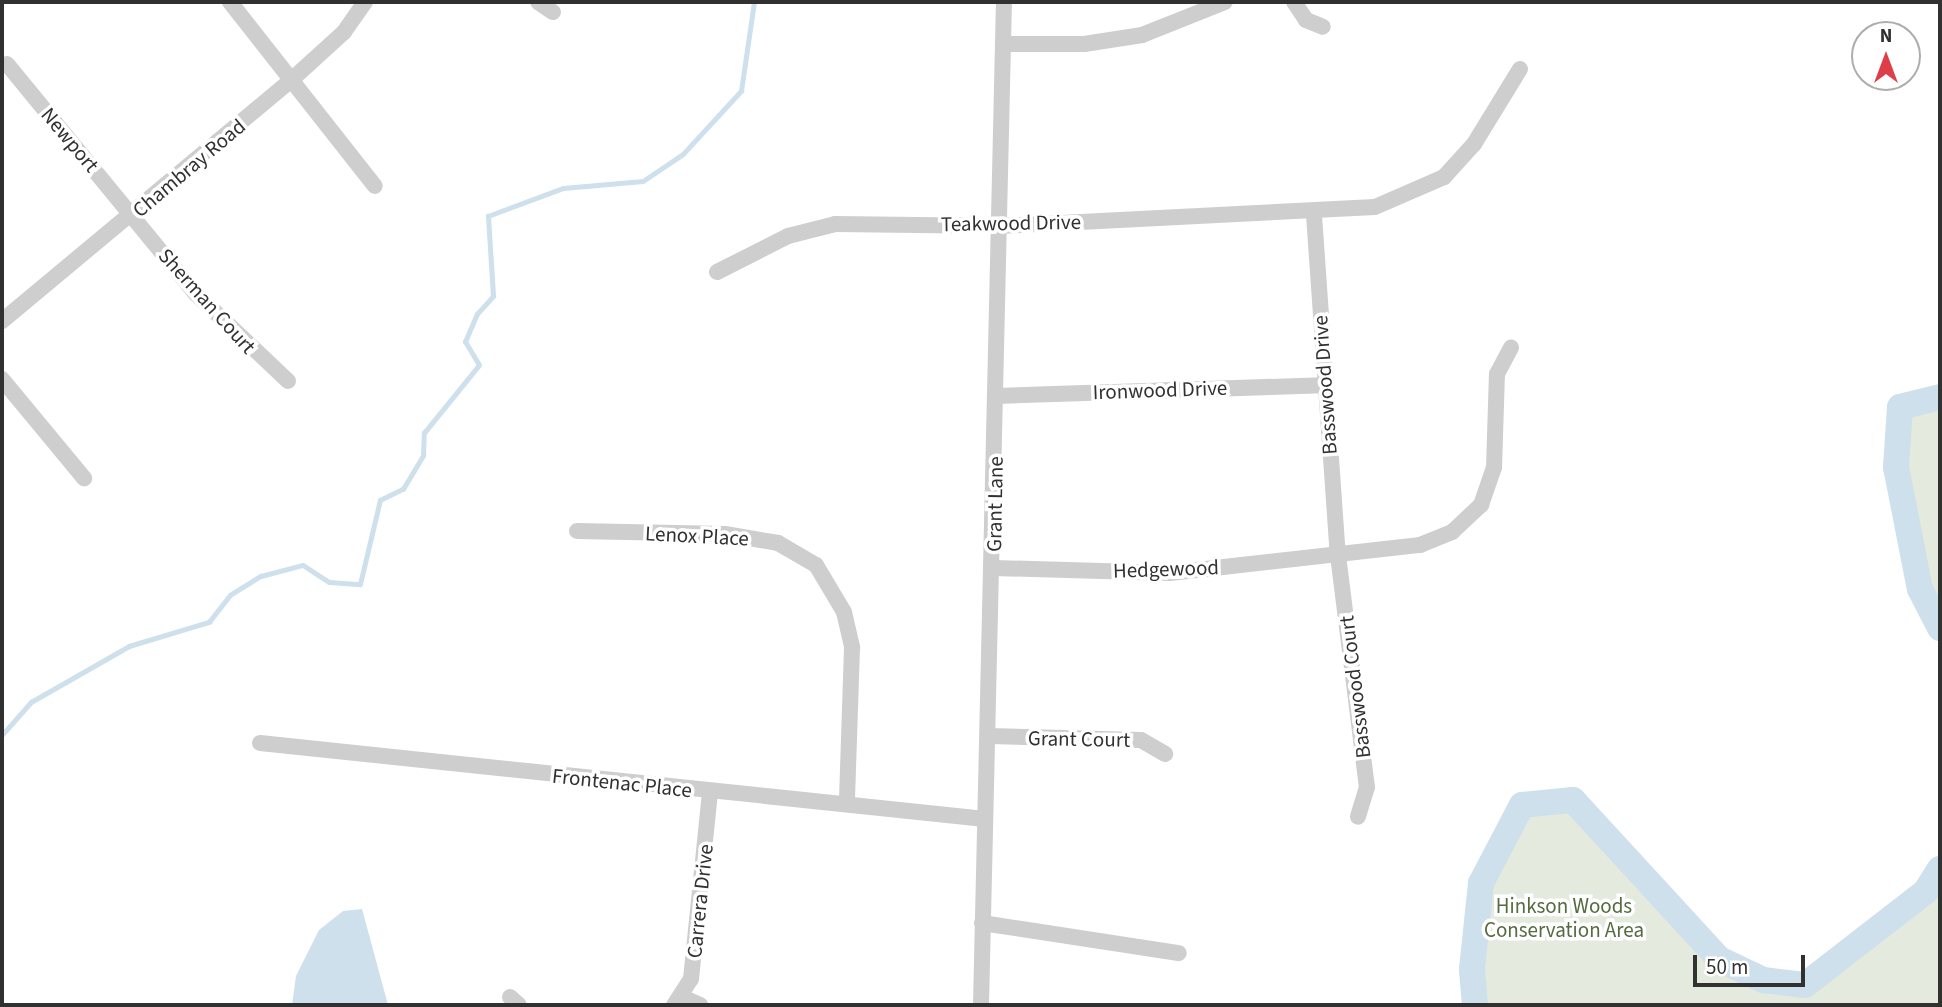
<!DOCTYPE html>
<html>
<head>
<meta charset="utf-8">
<style>
  body { margin:0 }
  #map { position:relative; width:1942px; height:1007px; overflow:hidden; background:#fff; font-family:"Source Sans 3",sans-serif }
  div>[style] { position:absolute }
  .green>* { inset:0; background:#e4eade }
  .water>* { inset:0; background:#cee0ec }
  .stream>* { height:4.5px; margin:-2.25px; padding:0 2.25px; transform-origin:2.25px; border-radius:2.25px; background:#cee0ec }
  .river>* { height:26px; margin:-13px; padding:0 13px; transform-origin:13px; border-radius:13px; background:#cee0ec }
  .minor>* { height:16px; margin:-8px; padding:0 8px; transform-origin:8px; border-radius:8px; background:#cecece }
  span { translate:-50% -50%; white-space:nowrap; text-align:center; line-height:1.15; -webkit-text-stroke:7px #fff; paint-order:stroke }
  .street-label { font-size:21px; color:#313131 }
  .park-label { font-size:21px; color:#546c40 }
  .frame { position:absolute; inset:0; border:4px solid #313131; pointer-events:none }
  .north { position:absolute; left:1851px; top:21px; width:70px; height:70px; box-sizing:border-box; background:#fff; border:2px solid #adadad; border-radius:50%; rotate:0deg; font-size:19px; font-weight:700; line-height:28px; text-align:center; color:#313131 }
  .north::after { content:''; display:block; margin:auto; width:24px; height:32px; background:#de3e47; clip-path:polygon(50% 0,100% 100%,50% 72%,0 100%) }
  .scale { position:absolute; left:1693px; top:955px; width:112px; height:32px; box-sizing:border-box; border:4px solid #313131; border-top:0; padding-left:9px; font-size:21px; line-height:24px; white-space:nowrap; color:#313131; -webkit-text-stroke:5px #fff; paint-order:stroke }
</style>
</head>
<body>
<div id="map">
  <div class="green">
    <div style="clip-path:polygon(1940px 397px,1940px 628px,1920px 589px,1896px 467px,1900px 407px)"></div>
    <div style="clip-path:polygon(1573px 800px,1719px 959px,1763px 980px,1805px 985px,1926px 891px,1940px 869px,1940px 1005px,1475px 1005px,1472px 969px,1481px 883px,1522px 805px)"></div>
  </div>
  <div class="water">
    <div style="clip-path:polygon(362px 909px,388px 1005px,292px 1005px,296px 976px,319px 930px,343px 911px)"></div>
  </div>
  <div class="stream">
    <div style="left:2px;top:735px;width:44px;rotate:-48.7deg"></div>
    <div style="left:31px;top:702px;width:113px;rotate:-29.7deg"></div>
    <div style="left:129px;top:646px;width:84px;rotate:-16.7deg"></div>
    <div style="left:209px;top:622px;width:34px;rotate:-52deg"></div>
    <div style="left:230px;top:595px;width:36px;rotate:-32deg"></div>
    <div style="left:261px;top:576px;width:43px;rotate:-14.7deg"></div>
    <div style="left:303px;top:565px;width:31px;rotate:33deg"></div>
    <div style="left:329px;top:582px;width:31px;rotate:4deg"></div>
    <div style="left:360px;top:584px;width:86px;rotate:-76.6deg"></div>
    <div style="left:380px;top:500px;width:25px;rotate:-26deg"></div>
    <div style="left:403px;top:489px;width:39px;rotate:-59deg"></div>
    <div style="left:423px;top:456px;width:23px;rotate:-88deg"></div>
    <div style="left:424px;top:433px;width:87px;rotate:-51deg"></div>
    <div style="left:479px;top:365px;width:27px;rotate:-121deg"></div>
    <div style="left:465px;top:342px;width:30px;rotate:-67deg"></div>
    <div style="left:477px;top:314px;width:24px;rotate:-48deg"></div>
    <div style="left:493px;top:296px;width:80px;rotate:-93.6deg"></div>
    <div style="left:488px;top:216px;width:80px;rotate:-20.5deg"></div>
    <div style="left:563px;top:188px;width:80px;rotate:-5deg"></div>
    <div style="left:643px;top:181px;width:48px;rotate:-34deg"></div>
    <div style="left:683px;top:154px;width:86px;rotate:-47.4deg"></div>
    <div style="left:741px;top:91px;width:90px;rotate:-81.7deg"></div>
  </div>
  <div class="river">
    <div style="left:1940px;top:397px;width:41px;rotate:166deg"></div>
    <div style="left:1900px;top:407px;width:60px;rotate:93.8deg"></div>
    <div style="left:1896px;top:467px;width:124px;rotate:78.9deg"></div>
    <div style="left:1920px;top:589px;width:44px;rotate:62.9deg"></div>
    <div style="left:1475px;top:1005px;width:36px;rotate:-95deg"></div>
    <div style="left:1472px;top:969px;width:86px;rotate:-84deg"></div>
    <div style="left:1481px;top:883px;width:88px;rotate:-62.3deg"></div>
    <div style="left:1522px;top:805px;width:51px;rotate:-5.6deg"></div>
    <div style="left:1573px;top:800px;width:216px;rotate:47.4deg"></div>
    <div style="left:1719px;top:959px;width:49px;rotate:25.5deg"></div>
    <div style="left:1763px;top:980px;width:42px;rotate:6.8deg"></div>
    <div style="left:1805px;top:985px;width:153px;rotate:-37.8deg"></div>
    <div style="left:1926px;top:891px;width:26px;rotate:-58deg"></div>
  </div>
  <div class="minor">
    <div style="left:230px;top:2px;width:234px;rotate:51.8deg"></div>
    <div style="left:538px;top:2px;width:18px;rotate:34deg"></div>
    <div style="left:1294px;top:2px;width:22px;rotate:56deg"></div>
    <div style="left:1306px;top:20px;width:18px;rotate:22deg"></div>
    <div style="left:1003px;top:44px;width:81px"></div>
    <div style="left:1084px;top:44px;width:59px;rotate:-8.8deg"></div>
    <div style="left:1142px;top:35px;width:89px;rotate:-21.7deg"></div>
    <div style="left:7px;top:64px;width:296px;rotate:50.6deg"></div>
    <div style="left:195px;top:293px;width:128px;rotate:43.4deg"></div>
    <div style="left:1314px;top:215px;width:341px;rotate:86deg"></div>
    <div style="left:1338px;top:555px;width:234px;rotate:82.9deg"></div>
    <div style="left:1367px;top:787px;width:31px;rotate:107deg"></div>
    <div style="left:717px;top:272px;width:80px;rotate:-26.9deg"></div>
    <div style="left:788px;top:236px;width:49px;rotate:-14.3deg"></div>
    <div style="left:835px;top:224px;width:164px;rotate:0.7deg"></div>
    <div style="left:999px;top:226px;width:376px;rotate:-2.9deg"></div>
    <div style="left:1375px;top:207px;width:75px;rotate:-23.5deg"></div>
    <div style="left:1444px;top:177px;width:45px;rotate:-47.7deg"></div>
    <div style="left:1474px;top:144px;width:88px;rotate:-58.5deg"></div>
    <div style="left:2px;top:321px;width:372px;rotate:-39.8deg"></div>
    <div style="left:288px;top:83px;width:76px;rotate:-42.3deg"></div>
    <div style="left:344px;top:32px;width:37px;rotate:-55deg"></div>
    <div style="left:2px;top:379px;width:129px;rotate:50.4deg"></div>
    <div style="left:997px;top:396px;width:326px;rotate:-1.9deg"></div>
    <div style="left:577px;top:531px;width:148px;rotate:1.2deg"></div>
    <div style="left:725px;top:534px;width:54px;rotate:9.6deg"></div>
    <div style="left:778px;top:543px;width:44px;rotate:30.1deg"></div>
    <div style="left:816px;top:565px;width:55px;rotate:59.2deg"></div>
    <div style="left:844px;top:612px;width:37px;rotate:77deg"></div>
    <div style="left:852px;top:648px;width:154px;rotate:91.9deg"></div>
    <div style="left:994px;top:568px;width:176px;rotate:1.6deg"></div>
    <div style="left:1170px;top:573px;width:252px;rotate:-6.4deg"></div>
    <div style="left:1420px;top:545px;width:35px;rotate:-22deg"></div>
    <div style="left:1452px;top:532px;width:40px;rotate:-43deg"></div>
    <div style="left:1481px;top:505px;width:39px;rotate:-71deg"></div>
    <div style="left:1494px;top:468px;width:94px;rotate:-88.2deg"></div>
    <div style="left:1497px;top:374px;width:30px;rotate:-62deg"></div>
    <div style="left:989px;top:736px;width:152px;rotate:1.5deg"></div>
    <div style="left:1141px;top:740px;width:28px;rotate:30deg"></div>
    <div style="left:260px;top:743px;width:729px;rotate:5.98deg"></div>
    <div style="left:982px;top:923px;width:199px;rotate:8.7deg"></div>
    <div style="left:510px;top:997px;width:12px;rotate:42deg"></div>
    <div style="left:682px;top:997px;width:20px;rotate:24deg"></div>
    <div style="left:674px;top:1005px;width:31px;rotate:-57deg"></div>
    <div style="left:691px;top:979px;width:188px;rotate:-84.2deg"></div>
    <div style="left:981px;top:1005px;width:1003px;rotate:-88.69deg"></div>
  </div>
  <div class="street-label">
    <span style="left:70px;top:140px;rotate:50deg">Newport</span>
    <span style="left:189px;top:168px;rotate:-40deg">Chambray Road</span>
    <span style="left:1011px;top:223px;rotate:-1deg">Teakwood Drive</span>
    <span style="left:207px;top:301px;rotate:48deg">Sherman Court</span>
    <span style="left:1325px;top:385px;rotate:-94deg">Basswood Drive</span>
    <span style="left:1160px;top:390px;rotate:-2deg">Ironwood Drive</span>
    <span style="left:995px;top:504px;rotate:-89deg">Grant Lane</span>
    <span style="left:697px;top:536px;rotate:3deg">Lenox Place</span>
    <span style="left:1166px;top:569px;rotate:-2deg">Hedgewood</span>
    <span style="left:1355px;top:687px;rotate:-97deg">Basswood Court</span>
    <span style="left:1079px;top:739px;rotate:1deg">Grant Court</span>
    <span style="left:622px;top:783px;rotate:6deg">Frontenac Place</span>
    <span style="left:700px;top:901px;rotate:-84deg">Carrera Drive</span>
  </div>
  <div class="park-label">
    <span style="left:1564px;top:918px">Hinkson Woods<br>Conservation Area</span>
  </div>
  <div class="frame"></div>
  <div class="north">N</div>
  <div class="scale">50 m</div>
</div>
</body>
</html>
